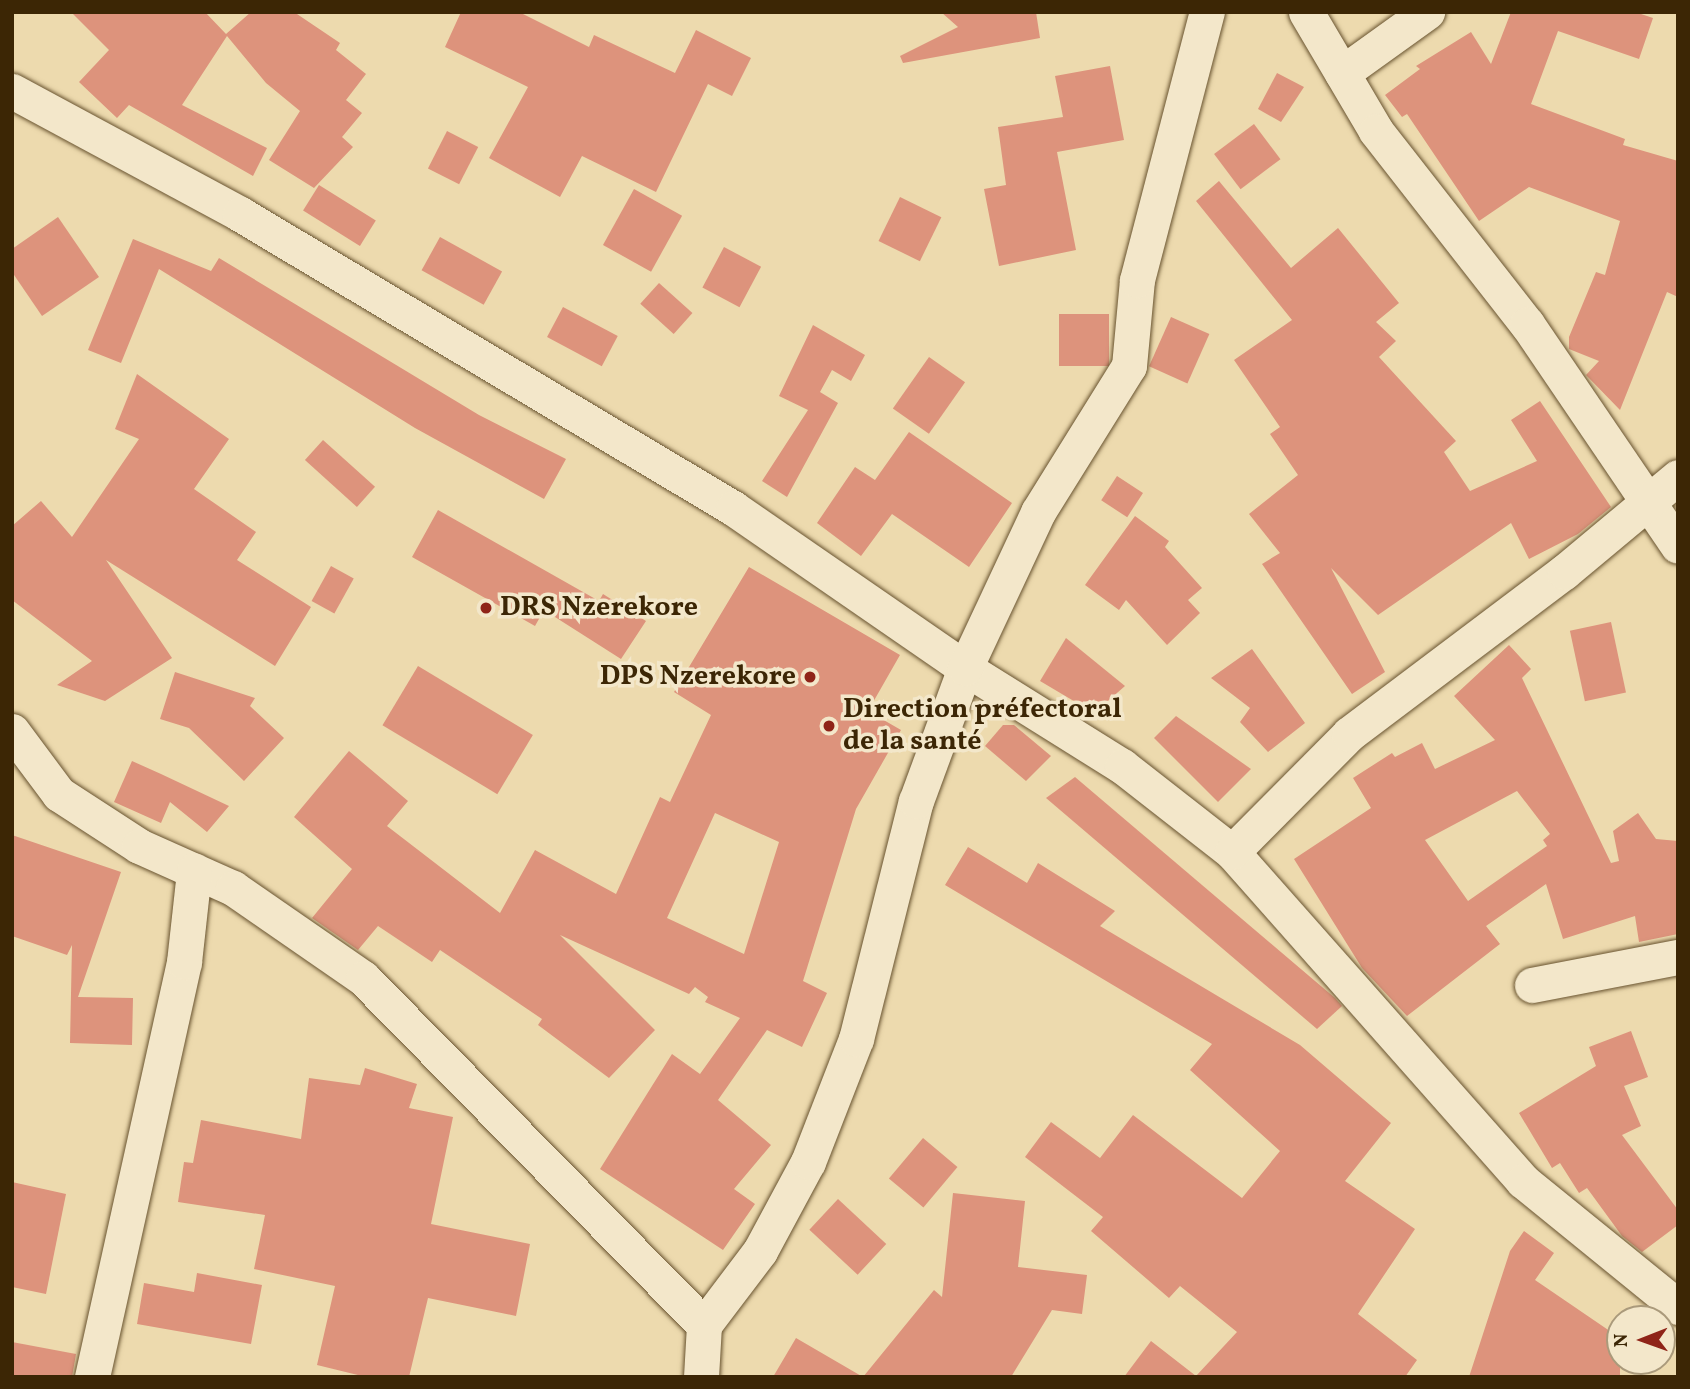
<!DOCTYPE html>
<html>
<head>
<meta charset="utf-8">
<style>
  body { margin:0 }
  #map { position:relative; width:1690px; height:1389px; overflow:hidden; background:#eddaae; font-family:Vollkorn,serif }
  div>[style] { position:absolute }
  .building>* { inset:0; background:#dd937c; transform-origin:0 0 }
  .roads { filter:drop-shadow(0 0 2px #68532f) drop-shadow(0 0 2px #68532f) }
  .minor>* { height:35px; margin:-17.5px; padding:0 17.5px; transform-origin:17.5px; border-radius:17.5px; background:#f3e7ca }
  .dots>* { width:19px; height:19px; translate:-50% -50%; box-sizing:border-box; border:4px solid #f3e7ca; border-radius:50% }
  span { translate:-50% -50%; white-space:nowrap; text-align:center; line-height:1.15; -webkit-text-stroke:7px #f3e7ca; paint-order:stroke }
  .poi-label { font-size:28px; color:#3c2605; font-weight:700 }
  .left { translate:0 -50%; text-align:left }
  .right { translate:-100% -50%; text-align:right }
  .frame { position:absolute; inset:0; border:14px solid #3c2605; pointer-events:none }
  .north { position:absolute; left:1606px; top:1305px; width:70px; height:70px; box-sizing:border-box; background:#f3e7ca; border:2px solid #aa9a7b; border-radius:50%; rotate:269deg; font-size:19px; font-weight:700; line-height:28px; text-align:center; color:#3c2605 }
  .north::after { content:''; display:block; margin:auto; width:24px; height:32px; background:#8f2418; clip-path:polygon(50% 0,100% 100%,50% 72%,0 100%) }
</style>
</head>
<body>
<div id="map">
  <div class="building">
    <div style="clip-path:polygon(71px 12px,205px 12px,226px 34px,251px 12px,294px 12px,340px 43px,336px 50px,366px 74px,346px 100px,362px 113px,342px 137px,353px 147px,314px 188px,269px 160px,300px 111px,266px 83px,227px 36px,182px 105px,267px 148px,253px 176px,129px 105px,117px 118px,79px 82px,109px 50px)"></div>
    <div style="clip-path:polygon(461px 12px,519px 12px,589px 47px,594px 35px,675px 73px,696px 30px,751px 58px,732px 96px,708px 84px,656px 192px,582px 156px,560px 197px,489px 158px,528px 87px,445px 47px)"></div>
    <div style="clip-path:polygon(941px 12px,1036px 12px,1040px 38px,903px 63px,900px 56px,958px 27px)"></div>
    <div style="clip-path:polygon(1511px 12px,1635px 12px,1653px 18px,1639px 59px,1558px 31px,1531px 104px,1625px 139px,1623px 145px,1678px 161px,1678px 297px,1667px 292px,1620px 410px,1586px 375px,1599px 361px,1569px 349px,1569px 337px,1596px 272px,1605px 275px,1620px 221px,1529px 187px,1479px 221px,1407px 114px,1402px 117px,1385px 95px,1420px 69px,1416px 66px,1471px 32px,1491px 64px)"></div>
    <div style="clip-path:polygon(1110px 66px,1124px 140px,1057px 152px,1076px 250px,999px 266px,984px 189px,1006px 185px,998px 127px,1063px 117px,1055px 76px)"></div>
    <div style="clip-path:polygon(1277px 73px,1304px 87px,1281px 122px,1258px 109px)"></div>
    <div style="left:1254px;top:124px;width:44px;height:50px;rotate:53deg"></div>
    <div style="left:447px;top:131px;width:35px;height:42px;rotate:27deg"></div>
    <div style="clip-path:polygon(1219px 181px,1291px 268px,1338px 228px,1399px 303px,1376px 322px,1396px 341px,1379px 357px,1456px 441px,1444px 452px,1470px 491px,1537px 461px,1511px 420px,1540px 401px,1611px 507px,1578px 534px,1529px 559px,1511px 523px,1378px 615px,1331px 568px,1385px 672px,1352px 694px,1262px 564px,1280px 553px,1249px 514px,1298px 475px,1270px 434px,1280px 427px,1234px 360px,1292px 320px,1196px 201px)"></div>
    <div style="left:319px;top:185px;width:67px;height:30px;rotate:32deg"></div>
    <div style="left:634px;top:189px;width:55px;height:64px;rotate:29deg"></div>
    <div style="left:900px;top:197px;width:46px;height:49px;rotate:26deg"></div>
    <div style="clip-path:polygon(58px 217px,99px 277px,42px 316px,12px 272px,12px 249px)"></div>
    <div style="left:440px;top:237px;width:71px;height:38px;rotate:29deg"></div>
    <div style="clip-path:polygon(133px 239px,211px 271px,219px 258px,479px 415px,566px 459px,544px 499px,415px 428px,159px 269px,121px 363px,88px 350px)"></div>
    <div style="left:724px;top:247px;width:42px;height:46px;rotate:28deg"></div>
    <div style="left:659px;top:283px;width:45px;height:28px;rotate:42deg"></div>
    <div style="left:563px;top:307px;width:62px;height:34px;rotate:28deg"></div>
    <div style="left:1059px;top:314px;width:50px;height:52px"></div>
    <div style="left:1171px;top:317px;width:42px;height:54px;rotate:24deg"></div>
    <div style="clip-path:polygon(813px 325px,865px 355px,851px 381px,832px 370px,820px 392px,838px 403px,787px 497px,762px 481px,808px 410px,779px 396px)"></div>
    <div style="left:929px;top:357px;width:44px;height:63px;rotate:35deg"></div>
    <div style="clip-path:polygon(137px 374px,229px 439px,194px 489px,256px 532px,237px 560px,311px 607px,275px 666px,106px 560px,172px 658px,105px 701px,57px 685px,92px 661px,12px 600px,12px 526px,41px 501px,72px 537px,139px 439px,115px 429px)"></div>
    <div style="clip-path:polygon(909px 432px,1012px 503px,969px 567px,892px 514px,861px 556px,817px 523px,855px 467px,875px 480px)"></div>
    <div style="left:323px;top:440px;width:70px;height:27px;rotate:42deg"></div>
    <div style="left:1117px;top:476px;width:31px;height:29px;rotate:33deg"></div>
    <div style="clip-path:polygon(438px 510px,599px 601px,603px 594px,646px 621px,621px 659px,544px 610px,535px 626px,412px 557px)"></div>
    <div style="clip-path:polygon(1135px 516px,1169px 541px,1165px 547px,1202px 588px,1188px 600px,1200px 613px,1167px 645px,1126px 600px,1119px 610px,1085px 585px)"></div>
    <div style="left:331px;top:566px;width:26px;height:40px;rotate:29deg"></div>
    <div style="clip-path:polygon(evenodd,749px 567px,900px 655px,868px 711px,901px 730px,856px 809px,803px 981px,827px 993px,802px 1047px,767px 1030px,718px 1100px,771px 1145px,734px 1189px,755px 1204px,723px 1250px,600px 1169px,672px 1054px,700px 1074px,740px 1018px,705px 1002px,708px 997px,695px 987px,689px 994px,560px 935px,655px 1030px,609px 1078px,538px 1025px,542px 1019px,440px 950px,432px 962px,378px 926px,358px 950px,312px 918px,352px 869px,294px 817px,349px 751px,408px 801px,387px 826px,500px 913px,535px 850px,616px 894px,660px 797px,670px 802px,711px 715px,674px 692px,749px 567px,715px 813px,779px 842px,744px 954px,667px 918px,715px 813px)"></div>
    <div style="left:1611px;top:622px;width:72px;height:42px;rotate:78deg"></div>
    <div style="clip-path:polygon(1066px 638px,1125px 686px,1094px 713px,1040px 681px)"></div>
    <div style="clip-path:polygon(evenodd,1509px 645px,1531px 669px,1522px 678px,1611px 863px,1619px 861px,1613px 831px,1638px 813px,1656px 839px,1678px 841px,1678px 934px,1639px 942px,1635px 916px,1563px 939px,1546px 884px,1486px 926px,1500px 944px,1407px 1016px,1362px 968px,1294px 859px,1371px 808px,1353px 778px,1392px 753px,1395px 757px,1422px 743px,1435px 769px,1495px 740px,1454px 696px,1509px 645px,1517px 791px,1550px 834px,1543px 840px,1547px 846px,1468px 901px,1425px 840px,1517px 791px)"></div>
    <div style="clip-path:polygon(1252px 649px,1305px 723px,1268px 752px,1240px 722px,1250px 708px,1211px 678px)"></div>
    <div style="left:418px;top:666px;width:134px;height:69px;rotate:31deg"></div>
    <div style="clip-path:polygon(175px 672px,255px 698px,250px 706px,284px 738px,244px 781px,189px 728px,160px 719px)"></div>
    <div style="clip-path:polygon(1176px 716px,1251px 769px,1218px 802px,1154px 738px)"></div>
    <div style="clip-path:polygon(1003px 725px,1014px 725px,1051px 756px,1026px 781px,985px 746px)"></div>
    <div style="clip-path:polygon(132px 761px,161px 774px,229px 806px,207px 832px,170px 802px,161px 823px,114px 802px)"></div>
    <div style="clip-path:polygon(1075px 777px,1335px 998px,1342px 1006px,1317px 1029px,1046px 798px)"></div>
    <div style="clip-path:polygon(12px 835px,121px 872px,78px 997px,133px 998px,132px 1045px,70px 1043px,72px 945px,67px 955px,12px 936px)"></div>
    <div style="clip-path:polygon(968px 847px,1027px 883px,1038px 863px,1115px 911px,1100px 926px,1300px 1045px,1391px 1123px,1345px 1181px,1415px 1229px,1358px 1314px,1417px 1360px,1405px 1377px,1124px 1377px,1151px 1341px,1196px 1376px,1237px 1332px,1180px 1286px,1169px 1298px,1091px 1231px,1103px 1217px,1025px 1157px,1051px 1122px,1100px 1158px,1133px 1115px,1242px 1198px,1280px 1151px,1190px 1070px,1212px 1044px,945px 885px)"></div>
    <div style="clip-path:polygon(1631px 1031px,1648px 1077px,1624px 1086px,1641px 1126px,1622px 1135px,1678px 1210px,1678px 1225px,1642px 1252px,1622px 1236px,1587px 1188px,1579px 1193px,1560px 1163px,1552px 1168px,1519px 1113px,1596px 1066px,1589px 1047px)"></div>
    <div style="clip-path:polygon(365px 1068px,417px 1084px,409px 1108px,453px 1117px,431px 1224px,530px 1244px,516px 1316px,428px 1298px,409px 1377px,366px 1377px,317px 1365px,335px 1286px,254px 1269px,265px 1215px,178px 1202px,184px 1162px,193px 1163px,201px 1120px,301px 1139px,309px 1078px,360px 1085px)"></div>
    <div style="left:923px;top:1138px;width:45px;height:53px;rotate:40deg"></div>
    <div style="clip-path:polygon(12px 1182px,66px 1194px,46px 1294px,12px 1287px)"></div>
    <div style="clip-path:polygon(953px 1193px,1025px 1201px,1018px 1267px,1087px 1275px,1082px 1314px,1052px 1310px,1011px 1377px,773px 1377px,796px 1338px,863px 1377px,934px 1290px,942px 1297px)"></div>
    <div style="left:838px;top:1199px;width:66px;height:42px;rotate:43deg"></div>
    <div style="clip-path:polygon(1524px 1231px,1554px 1253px,1535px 1280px,1620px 1338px,1620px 1377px,1469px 1377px,1510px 1251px)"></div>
    <div style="clip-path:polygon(197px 1273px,262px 1285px,251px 1344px,137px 1324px,144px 1283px,194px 1292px)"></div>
    <div style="clip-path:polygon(12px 1342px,76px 1354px,72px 1377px,12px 1377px)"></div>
  </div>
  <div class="roads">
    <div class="minor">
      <div style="left:1306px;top:12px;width:138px;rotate:59.5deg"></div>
      <div style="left:1376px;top:131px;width:245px;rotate:52deg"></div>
      <div style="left:1527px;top:324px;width:268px;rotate:55.8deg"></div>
      <div style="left:1342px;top:73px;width:105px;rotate:-35.7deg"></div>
      <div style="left:12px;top:91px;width:259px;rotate:28.3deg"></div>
      <div style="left:240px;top:214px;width:574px;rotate:30.81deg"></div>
      <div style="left:733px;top:508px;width:282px;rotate:34.6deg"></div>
      <div style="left:965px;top:668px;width:185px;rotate:32deg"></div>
      <div style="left:1122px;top:766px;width:140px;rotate:38deg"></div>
      <div style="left:1232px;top:852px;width:439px;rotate:48.5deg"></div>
      <div style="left:1523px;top:1181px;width:200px;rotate:39.1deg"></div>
      <div style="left:12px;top:731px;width:79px;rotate:53.3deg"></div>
      <div style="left:59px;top:794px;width:95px;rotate:33deg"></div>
      <div style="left:139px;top:846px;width:103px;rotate:24.1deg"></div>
      <div style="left:233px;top:888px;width:158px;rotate:34.7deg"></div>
      <div style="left:363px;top:978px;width:487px;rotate:45.5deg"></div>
      <div style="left:1232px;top:852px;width:166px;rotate:-45.2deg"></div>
      <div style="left:1349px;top:734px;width:269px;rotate:-37deg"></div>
      <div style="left:1564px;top:572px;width:148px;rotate:-39.8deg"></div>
      <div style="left:1532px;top:985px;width:149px;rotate:-10.9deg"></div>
      <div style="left:92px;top:1377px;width:425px;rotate:-77.5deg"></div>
      <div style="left:184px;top:962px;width:92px;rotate:-83.7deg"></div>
      <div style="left:701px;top:1377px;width:52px;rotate:-86.7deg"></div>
      <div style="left:704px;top:1325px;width:93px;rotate:-52.9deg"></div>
      <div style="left:760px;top:1251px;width:101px;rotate:-61.7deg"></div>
      <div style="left:808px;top:1162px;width:132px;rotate:-68.7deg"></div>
      <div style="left:856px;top:1039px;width:245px;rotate:-75.9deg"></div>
      <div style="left:916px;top:801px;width:142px;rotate:-69.8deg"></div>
      <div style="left:965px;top:668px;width:172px;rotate:-64.9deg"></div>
      <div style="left:1038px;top:512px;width:172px;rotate:-58.1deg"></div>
      <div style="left:1129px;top:366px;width:86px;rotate:-84.7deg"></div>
      <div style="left:1137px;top:280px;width:277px;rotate:-75.4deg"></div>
    </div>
  </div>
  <div class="dots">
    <div style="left:486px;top:608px;background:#8f2418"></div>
    <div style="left:810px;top:677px;background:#8f2418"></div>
    <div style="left:829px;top:726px;background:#8f2418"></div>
  </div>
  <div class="poi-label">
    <span class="left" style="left:500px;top:608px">DRS Nzerekore</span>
    <span class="right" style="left:796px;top:677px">DPS Nzerekore</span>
    <span class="left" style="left:843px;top:726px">Direction préfectoral<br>de la santé</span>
  </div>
  <div class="frame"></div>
  <div class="north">N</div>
</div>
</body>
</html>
